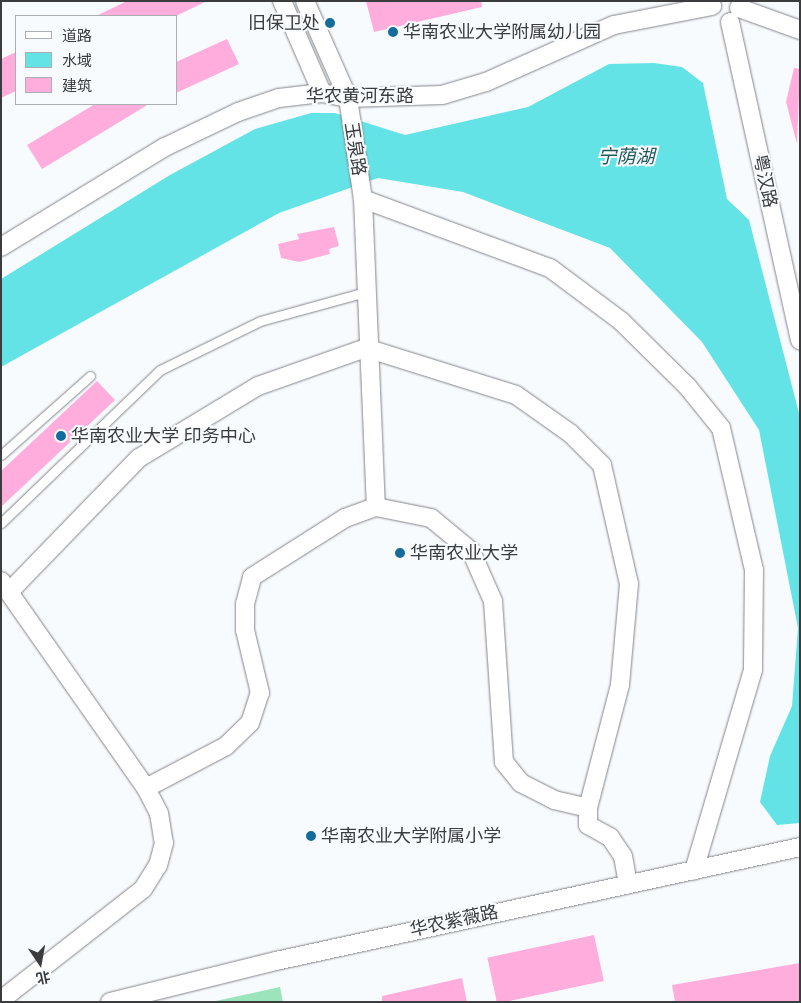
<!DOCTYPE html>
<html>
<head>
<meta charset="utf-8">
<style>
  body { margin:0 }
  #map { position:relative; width:801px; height:1003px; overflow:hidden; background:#f8fbfe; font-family:"PT Sans","Noto Sans SC",sans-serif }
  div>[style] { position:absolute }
  .green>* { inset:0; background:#9ce4bc }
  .water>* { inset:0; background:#64e3e7 }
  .building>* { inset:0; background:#ffaddd; transform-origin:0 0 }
  .roads { filter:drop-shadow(0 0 1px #81858a) drop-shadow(0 0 1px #81858a) }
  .lane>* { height:9px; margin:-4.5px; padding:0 4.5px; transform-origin:4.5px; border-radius:4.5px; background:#fff }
  .street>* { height:18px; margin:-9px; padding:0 9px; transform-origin:9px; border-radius:9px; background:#fff }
  .dots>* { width:14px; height:14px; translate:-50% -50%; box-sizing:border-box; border:2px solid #f8fbfe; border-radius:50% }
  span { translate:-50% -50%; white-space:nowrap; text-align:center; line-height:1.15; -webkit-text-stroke:4px #f8fbfe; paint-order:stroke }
  .poi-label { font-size:18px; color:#3a3c3e }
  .right { translate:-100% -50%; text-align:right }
  .left { translate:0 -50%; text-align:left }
  .street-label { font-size:18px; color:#3a3c3e }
  .water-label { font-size:19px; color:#23595b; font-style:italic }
  .frame { position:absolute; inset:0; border:2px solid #3a3c3e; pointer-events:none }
  .legend { position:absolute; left:15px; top:15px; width:162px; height:90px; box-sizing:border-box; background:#f8fbfe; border:1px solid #acafb1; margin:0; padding:6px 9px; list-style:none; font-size:15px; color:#3a3c3e }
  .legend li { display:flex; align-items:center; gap:10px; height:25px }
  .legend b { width:25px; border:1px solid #acafb1 }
  .north { position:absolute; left:15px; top:938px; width:50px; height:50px; -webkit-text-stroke:4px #f8fbfe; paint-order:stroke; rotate:168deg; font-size:14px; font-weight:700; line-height:20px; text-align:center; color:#3a3c3e }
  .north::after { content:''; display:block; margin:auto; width:18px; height:22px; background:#3a3c3e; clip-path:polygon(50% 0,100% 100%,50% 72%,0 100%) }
</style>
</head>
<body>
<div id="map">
  <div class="green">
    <div style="clip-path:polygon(280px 987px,283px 1002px,211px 1002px)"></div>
  </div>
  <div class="water">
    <div style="clip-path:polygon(654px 63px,682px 67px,703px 83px,727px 199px,749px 220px,800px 417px,800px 823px,777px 825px,760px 802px,770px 756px,792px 706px,798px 628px,759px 430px,702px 342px,610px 248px,463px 192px,378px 178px,279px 213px,1px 367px,1px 279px,170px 175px,255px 129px,311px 113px,335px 113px,405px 135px,528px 107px,609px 64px)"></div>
  </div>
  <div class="building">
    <div style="clip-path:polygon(127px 1px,207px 1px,176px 16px,96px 16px)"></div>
    <div style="clip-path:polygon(366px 1px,481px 1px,482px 7px,374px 32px)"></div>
    <div style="clip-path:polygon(227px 39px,239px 64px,176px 93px,176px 62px)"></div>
    <div style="clip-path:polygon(16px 52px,16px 91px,1px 98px,1px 59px)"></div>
    <div style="clip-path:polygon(794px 68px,800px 69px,797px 144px,786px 102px)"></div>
    <div style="clip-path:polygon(95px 104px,149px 104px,42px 169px,27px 145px)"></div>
    <div style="clip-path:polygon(334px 227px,339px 246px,329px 249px,330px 254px,299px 262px,281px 258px,278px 244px,299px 239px,297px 234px)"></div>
    <div style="clip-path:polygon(97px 381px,115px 400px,1px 507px,1px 471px)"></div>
    <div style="left:594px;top:935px;width:47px;height:109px;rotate:78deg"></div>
    <div style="clip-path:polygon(800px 963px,800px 1002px,675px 1002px,672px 985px)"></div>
    <div style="clip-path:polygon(462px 978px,467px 1002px,382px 1002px,382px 996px)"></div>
  </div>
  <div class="roads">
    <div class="lane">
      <div style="left:1px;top:455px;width:119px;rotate:-41.6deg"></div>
      <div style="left:1px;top:523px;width:221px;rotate:-43.9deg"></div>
      <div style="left:160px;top:370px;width:111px;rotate:-26.1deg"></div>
      <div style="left:260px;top:321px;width:109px;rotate:-15.4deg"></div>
    </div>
    <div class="street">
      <div style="left:282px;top:1px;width:100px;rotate:66.5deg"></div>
      <div style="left:305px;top:1px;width:106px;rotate:66.1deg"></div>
      <div style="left:348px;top:98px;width:102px;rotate:81.6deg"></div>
      <div style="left:363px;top:199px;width:308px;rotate:87.6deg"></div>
      <div style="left:739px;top:8px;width:65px;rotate:19.8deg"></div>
      <div style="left:730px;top:22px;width:326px;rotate:77.6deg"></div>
      <div style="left:363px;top:199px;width:199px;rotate:20.3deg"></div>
      <div style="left:550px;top:268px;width:89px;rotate:36.7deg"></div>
      <div style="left:621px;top:321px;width:93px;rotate:44.6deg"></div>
      <div style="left:687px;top:386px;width:54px;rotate:51deg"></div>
      <div style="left:721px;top:428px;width:146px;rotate:76.9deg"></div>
      <div style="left:754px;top:570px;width:100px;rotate:90.6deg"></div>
      <div style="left:753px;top:670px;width:209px;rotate:106.4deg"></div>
      <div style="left:1px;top:247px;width:192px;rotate:-31.4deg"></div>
      <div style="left:165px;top:147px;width:81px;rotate:-25.6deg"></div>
      <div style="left:238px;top:112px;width:43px;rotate:-18.9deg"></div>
      <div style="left:279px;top:98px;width:43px;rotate:-6.6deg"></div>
      <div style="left:322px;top:93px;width:26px;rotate:11deg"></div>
      <div style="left:348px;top:98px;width:94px;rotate:-1.8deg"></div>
      <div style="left:442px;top:95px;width:46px;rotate:-16.5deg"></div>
      <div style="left:486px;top:82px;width:140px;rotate:-24deg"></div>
      <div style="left:614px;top:25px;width:100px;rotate:-11deg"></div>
      <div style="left:1px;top:581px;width:253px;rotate:55deg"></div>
      <div style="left:146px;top:788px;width:28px;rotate:63deg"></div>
      <div style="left:159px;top:813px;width:30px;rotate:81deg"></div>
      <div style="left:164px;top:843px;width:23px;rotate:105deg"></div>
      <div style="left:158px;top:865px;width:28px;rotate:122deg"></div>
      <div style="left:143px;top:889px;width:180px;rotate:142deg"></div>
      <div style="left:9px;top:592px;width:187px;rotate:-45.9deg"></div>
      <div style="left:139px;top:458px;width:139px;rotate:-31.2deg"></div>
      <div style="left:258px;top:386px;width:114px;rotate:-19.4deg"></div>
      <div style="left:366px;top:348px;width:157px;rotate:17.4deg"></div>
      <div style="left:516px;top:395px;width:67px;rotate:35.3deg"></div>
      <div style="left:571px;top:434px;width:44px;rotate:45deg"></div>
      <div style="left:602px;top:465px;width:122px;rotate:77.2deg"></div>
      <div style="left:629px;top:584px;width:101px;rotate:95.1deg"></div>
      <div style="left:620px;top:685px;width:127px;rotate:104.6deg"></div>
      <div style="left:588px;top:808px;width:17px;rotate:90deg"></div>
      <div style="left:588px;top:825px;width:25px;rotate:29deg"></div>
      <div style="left:610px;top:837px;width:23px;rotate:56deg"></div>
      <div style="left:623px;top:856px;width:27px;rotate:80deg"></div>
      <div style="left:146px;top:788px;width:90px;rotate:-27.7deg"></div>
      <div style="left:226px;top:746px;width:33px;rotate:-44deg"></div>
      <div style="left:250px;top:723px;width:32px;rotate:-72deg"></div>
      <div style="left:260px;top:693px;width:65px;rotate:-103.4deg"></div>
      <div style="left:245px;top:630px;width:26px;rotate:-90deg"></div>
      <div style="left:245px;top:604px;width:28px;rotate:-75deg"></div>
      <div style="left:252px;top:577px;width:110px;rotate:-32.4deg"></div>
      <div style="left:345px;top:518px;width:33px;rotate:-20deg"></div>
      <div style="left:376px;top:507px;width:56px;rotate:11.3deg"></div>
      <div style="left:431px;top:518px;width:52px;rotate:39.5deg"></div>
      <div style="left:471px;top:551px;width:55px;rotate:66.3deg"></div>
      <div style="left:493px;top:601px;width:161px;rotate:86.1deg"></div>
      <div style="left:504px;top:762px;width:27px;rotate:51deg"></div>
      <div style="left:521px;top:783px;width:37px;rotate:27deg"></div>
      <div style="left:554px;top:800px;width:35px;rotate:13deg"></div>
      <div style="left:110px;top:1002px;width:171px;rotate:-13.9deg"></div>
      <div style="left:276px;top:961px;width:536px;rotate:-12.27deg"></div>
    </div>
  </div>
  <div class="dots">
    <div style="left:330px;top:23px;background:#136d9c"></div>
    <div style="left:393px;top:32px;background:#136d9c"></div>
    <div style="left:61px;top:436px;background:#136d9c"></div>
    <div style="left:400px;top:553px;background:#136d9c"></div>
    <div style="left:311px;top:836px;background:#136d9c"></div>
  </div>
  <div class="poi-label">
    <span class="right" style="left:320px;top:23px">旧保卫处</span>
    <span class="left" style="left:403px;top:32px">华南农业大学附属幼儿园</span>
    <span class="left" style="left:71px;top:436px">华南农业大学 印务中心</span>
    <span class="left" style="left:410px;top:553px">华南农业大学</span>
    <span class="left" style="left:321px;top:836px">华南农业大学附属小学</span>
  </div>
  <div class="street-label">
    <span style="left:360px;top:96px">华农黄河东路</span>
    <span style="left:355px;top:149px;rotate:81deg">玉泉路</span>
    <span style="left:765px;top:181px;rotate:78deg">粤汉路</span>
    <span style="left:454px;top:921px;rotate:-12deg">华农紫薇路</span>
  </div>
  <div class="water-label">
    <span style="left:626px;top:157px">宁荫湖</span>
  </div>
  <div class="frame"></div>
  <ul class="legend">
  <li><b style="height:6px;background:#fff"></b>道路</li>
  <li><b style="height:14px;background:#64e3e7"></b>水域</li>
  <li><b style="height:14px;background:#ffaddd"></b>建筑</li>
  </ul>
  <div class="north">北</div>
</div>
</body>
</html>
